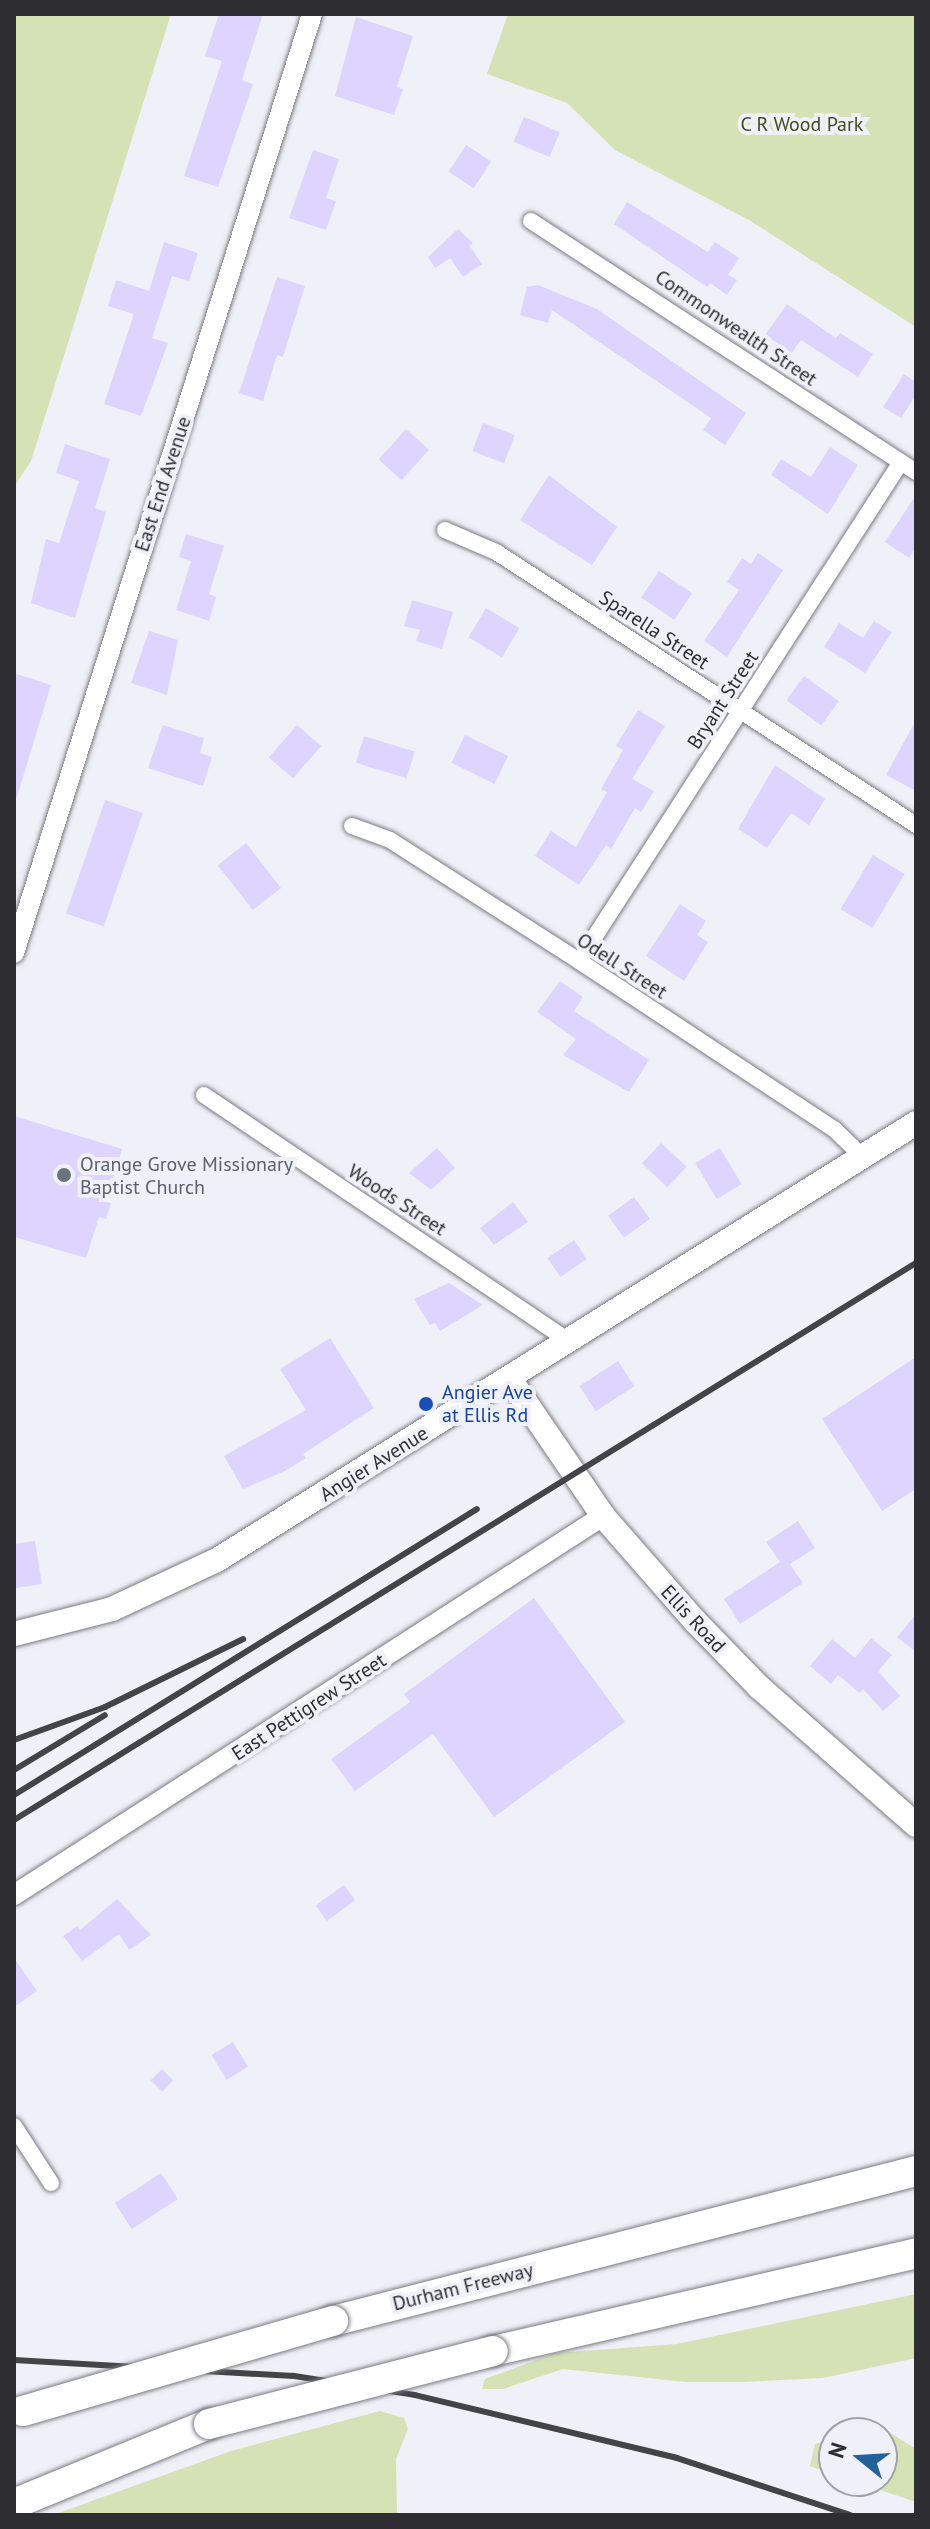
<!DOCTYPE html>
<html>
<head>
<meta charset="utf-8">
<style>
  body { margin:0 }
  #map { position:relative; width:930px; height:2529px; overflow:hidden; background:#f0f0f8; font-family:"PT Sans",sans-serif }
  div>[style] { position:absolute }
  .green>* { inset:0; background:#d4e2b6 }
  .building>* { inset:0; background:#ded5fe; transform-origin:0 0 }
  .roads { filter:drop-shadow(0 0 2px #7b7a82) drop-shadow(0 0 2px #7b7a82) }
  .minor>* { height:16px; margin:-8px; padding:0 8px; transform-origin:8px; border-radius:8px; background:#fff }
  .tertiary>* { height:20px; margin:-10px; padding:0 10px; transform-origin:10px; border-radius:10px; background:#fff }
  .secondary>* { height:24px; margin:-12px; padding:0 12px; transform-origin:12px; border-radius:12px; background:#fff }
  .motorway>* { height:30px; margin:-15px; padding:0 15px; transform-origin:15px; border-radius:15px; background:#fff }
  .rail>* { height:6px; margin:-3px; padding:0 3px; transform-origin:3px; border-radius:3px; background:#444348 }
  .bridges { filter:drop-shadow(0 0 2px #7b7a82) drop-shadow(0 0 2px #7b7a82) }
  .motorway-bridge>* { height:30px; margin:-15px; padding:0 15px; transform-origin:15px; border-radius:15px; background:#fff }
  .dots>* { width:22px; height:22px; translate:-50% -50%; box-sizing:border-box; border:4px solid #f0f0f8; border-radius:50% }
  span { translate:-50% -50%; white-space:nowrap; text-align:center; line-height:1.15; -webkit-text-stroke:8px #f0f0f8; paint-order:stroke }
  .park-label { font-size:20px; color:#404d1c }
  .street-label { font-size:20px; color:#2e2d31 }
  .worship-label { font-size:20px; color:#5b616d }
  .left { translate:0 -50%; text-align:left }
  .transit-label { font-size:20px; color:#164399 }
  .frame { position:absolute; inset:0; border:16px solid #2e2d31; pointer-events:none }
  .north { position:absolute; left:818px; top:2417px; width:80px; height:80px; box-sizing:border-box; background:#f0f0f8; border:2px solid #a2a2a8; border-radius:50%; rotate:288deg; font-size:22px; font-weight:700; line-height:32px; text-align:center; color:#2e2d31 }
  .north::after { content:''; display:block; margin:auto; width:28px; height:36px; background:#246399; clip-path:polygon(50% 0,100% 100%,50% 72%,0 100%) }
</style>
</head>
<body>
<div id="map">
  <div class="green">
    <div style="clip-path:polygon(14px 14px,171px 14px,31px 461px,14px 487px)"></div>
    <div style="clip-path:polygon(508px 14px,916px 14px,916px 327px,749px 220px,615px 150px,567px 103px,487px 74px)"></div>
    <div style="clip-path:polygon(916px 2294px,916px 2358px,823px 2378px,741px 2382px,686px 2382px,563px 2369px,503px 2389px,482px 2389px,485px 2379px,556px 2353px,677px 2344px)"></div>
    <div style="clip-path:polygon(380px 2411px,404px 2418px,408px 2429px,396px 2459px,397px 2515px,53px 2515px,231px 2451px)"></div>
    <div style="clip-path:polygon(861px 2429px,889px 2432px,916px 2449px,916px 2502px,853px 2481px,882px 2481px,882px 2433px,850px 2433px)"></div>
    <div style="clip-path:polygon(834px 2438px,834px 2475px,810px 2466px,815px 2444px)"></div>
  </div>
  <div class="building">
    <div style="clip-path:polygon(219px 14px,263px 14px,242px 80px,253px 84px,218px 187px,184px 176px,222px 61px,205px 56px)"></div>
    <div style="clip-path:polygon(356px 17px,413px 36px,397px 87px,403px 89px,394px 115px,335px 96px)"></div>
    <div style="left:524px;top:117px;width:39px;height:27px;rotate:23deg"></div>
    <div style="left:466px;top:145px;width:30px;height:32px;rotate:33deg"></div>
    <div style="clip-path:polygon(313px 150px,339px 159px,326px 198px,336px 201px,326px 230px,289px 218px)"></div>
    <div style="clip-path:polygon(627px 202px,708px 252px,715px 242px,739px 258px,728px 275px,737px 280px,727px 295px,710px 283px,707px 287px,614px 224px)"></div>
    <div style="clip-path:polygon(458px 229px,473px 243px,469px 245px,482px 264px,463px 277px,450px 258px,435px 268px,428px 257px)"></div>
    <div style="clip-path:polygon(164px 242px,198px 253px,189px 281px,172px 276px,152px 338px,168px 343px,141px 416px,104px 404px,134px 314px,108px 306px,116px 280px,149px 291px)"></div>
    <div style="clip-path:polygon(277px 277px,305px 286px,283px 357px,277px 355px,263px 401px,239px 393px)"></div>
    <div style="clip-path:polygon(538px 285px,597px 309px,746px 413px,725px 445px,703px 430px,711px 418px,552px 310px,548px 323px,520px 315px,527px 287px)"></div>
    <div style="clip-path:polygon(787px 304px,836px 338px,840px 333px,873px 354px,858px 377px,801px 340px,792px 353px,765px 335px)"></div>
    <div style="clip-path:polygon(904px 374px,916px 382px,916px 395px,901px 418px,883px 407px)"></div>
    <div style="left:483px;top:423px;width:34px;height:30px;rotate:21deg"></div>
    <div style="left:406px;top:429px;width:31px;height:41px;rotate:42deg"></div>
    <div style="clip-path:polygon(65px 444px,110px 459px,95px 508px,106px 512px,75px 618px,31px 603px,46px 539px,59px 543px,79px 481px,56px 473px)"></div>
    <div style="clip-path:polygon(830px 447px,858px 465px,828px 514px,771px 475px,781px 459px,811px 477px)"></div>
    <div style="clip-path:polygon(549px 475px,617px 527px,592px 565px,520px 520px)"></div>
    <div style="clip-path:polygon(916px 495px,916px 547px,909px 558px,885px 542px)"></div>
    <div style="clip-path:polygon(186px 534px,224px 546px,209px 594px,216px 597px,209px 621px,176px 610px,191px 561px,179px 557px)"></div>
    <div style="clip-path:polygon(758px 553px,783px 570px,727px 657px,704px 641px,739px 590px,727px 582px,742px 558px,751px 564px)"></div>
    <div style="left:659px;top:571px;width:40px;height:32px;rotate:34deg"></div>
    <div style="clip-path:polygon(412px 600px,453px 612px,442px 649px,416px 641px,420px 630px,404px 626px)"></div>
    <div style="left:486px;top:608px;width:39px;height:34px;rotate:31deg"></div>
    <div style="clip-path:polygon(874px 621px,892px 632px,865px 673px,824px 647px,839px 623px,863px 638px)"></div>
    <div style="clip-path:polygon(149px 631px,178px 640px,167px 695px,131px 683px)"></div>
    <div style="clip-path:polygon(14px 673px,51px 685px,17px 797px,14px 796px)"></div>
    <div style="left:804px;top:676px;width:43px;height:30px;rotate:36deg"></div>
    <div style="clip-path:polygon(638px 710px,665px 726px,632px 779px,654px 791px,641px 812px,635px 808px,611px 849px,606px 845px,579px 885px,535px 856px,551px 831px,576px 847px,607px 792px,601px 789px,623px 750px,616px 746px)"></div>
    <div style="clip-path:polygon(916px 720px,916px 791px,886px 775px)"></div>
    <div style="clip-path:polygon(163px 725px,204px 738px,200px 753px,212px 757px,203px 786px,148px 768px)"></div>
    <div style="left:297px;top:725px;width:32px;height:43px;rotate:41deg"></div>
    <div style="left:465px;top:735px;width:48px;height:31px;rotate:26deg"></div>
    <div style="left:364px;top:736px;width:53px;height:28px;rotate:17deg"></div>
    <div style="clip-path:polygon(775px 765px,825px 799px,809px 825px,791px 813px,767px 848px,738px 829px)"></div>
    <div style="left:105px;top:800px;width:40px;height:120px;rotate:19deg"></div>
    <div style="left:246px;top:843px;width:57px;height:36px;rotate:52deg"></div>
    <div style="left:873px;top:855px;width:37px;height:63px;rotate:31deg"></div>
    <div style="clip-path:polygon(680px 904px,706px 921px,697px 935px,708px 942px,684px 981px,646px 956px)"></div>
    <div style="clip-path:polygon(560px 981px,583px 997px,574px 1011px,649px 1060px,629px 1092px,563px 1055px,576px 1039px,537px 1012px)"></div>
    <div style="clip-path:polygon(14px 1116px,122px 1149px,106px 1202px,111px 1203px,106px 1219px,99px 1217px,86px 1258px,14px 1237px)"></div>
    <div style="left:661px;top:1143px;width:35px;height:28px;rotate:43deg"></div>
    <div style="clip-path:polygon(437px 1148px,455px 1168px,431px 1190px,409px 1173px)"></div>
    <div style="left:720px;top:1148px;width:42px;height:29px;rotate:59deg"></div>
    <div style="left:634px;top:1197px;width:27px;height:32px;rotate:54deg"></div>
    <div style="clip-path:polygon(513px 1202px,528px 1222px,494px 1245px,480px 1228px)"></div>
    <div style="left:574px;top:1240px;width:23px;height:32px;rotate:56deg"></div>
    <div style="clip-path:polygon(449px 1283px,483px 1305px,440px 1331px,435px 1323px,430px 1325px,414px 1299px)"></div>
    <div style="clip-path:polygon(330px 1338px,374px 1408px,303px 1454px,306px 1458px,285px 1471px,243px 1489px,224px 1456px,306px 1410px,280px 1369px)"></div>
    <div style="clip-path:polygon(916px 1357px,916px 1489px,882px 1511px,822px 1419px)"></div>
    <div style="left:618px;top:1361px;width:30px;height:46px;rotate:57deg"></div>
    <div style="clip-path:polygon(798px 1521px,815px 1548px,790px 1564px,803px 1583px,740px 1624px,724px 1599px,780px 1562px,766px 1542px)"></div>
    <div style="clip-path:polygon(35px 1541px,42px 1584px,16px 1588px,14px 1544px)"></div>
    <div style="clip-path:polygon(534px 1598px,625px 1722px,494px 1817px,433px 1734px,355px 1791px,331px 1759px,410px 1702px,404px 1694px)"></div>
    <div style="clip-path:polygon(916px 1614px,916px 1652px,897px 1637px)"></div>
    <div style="clip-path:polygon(871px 1638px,892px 1655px,878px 1671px,900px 1696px,883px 1711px,863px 1689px,860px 1693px,838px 1675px,831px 1684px,810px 1666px,832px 1639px,855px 1658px)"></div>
    <div style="left:344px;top:1885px;width:19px;height:35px;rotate:54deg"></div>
    <div style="clip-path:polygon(117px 1899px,151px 1935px,129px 1950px,119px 1934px,82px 1961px,63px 1936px,77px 1926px,80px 1930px)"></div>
    <div style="clip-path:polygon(14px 1958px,37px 1991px,14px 2007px)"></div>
    <div style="left:233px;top:2042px;width:29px;height:25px;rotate:59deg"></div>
    <div style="left:162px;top:2069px;width:16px;height:16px;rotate:45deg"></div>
    <div style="left:161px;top:2173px;width:31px;height:55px;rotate:57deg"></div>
  </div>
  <div class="roads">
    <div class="minor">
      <div style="left:531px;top:221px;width:460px;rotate:33.1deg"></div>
      <div style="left:445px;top:530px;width:56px;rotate:23.3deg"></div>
      <div style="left:496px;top:552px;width:501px;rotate:33.02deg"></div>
      <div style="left:352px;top:826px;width:40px;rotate:20.2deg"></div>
      <div style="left:390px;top:840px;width:224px;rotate:32.6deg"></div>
      <div style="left:579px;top:961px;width:307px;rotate:33.4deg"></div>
      <div style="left:835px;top:1130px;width:36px;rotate:44deg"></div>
      <div style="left:579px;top:961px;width:594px;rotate:-57.17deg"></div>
      <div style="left:204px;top:1095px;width:438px;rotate:34deg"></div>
      <div style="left:14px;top:2126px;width:68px;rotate:57deg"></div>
    </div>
    <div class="tertiary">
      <div style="left:14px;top:953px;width:985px;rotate:-72.39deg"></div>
      <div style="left:14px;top:1895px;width:700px;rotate:-32.76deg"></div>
    </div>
    <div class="secondary">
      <div style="left:509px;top:1378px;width:167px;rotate:55.7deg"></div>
      <div style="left:603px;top:1516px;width:140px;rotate:48.8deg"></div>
      <div style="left:695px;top:1621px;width:92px;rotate:45.9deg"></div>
      <div style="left:759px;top:1687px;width:209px;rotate:41.3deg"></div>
      <div style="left:14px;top:1634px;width:101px;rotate:-14.3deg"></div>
      <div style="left:112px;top:1609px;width:116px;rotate:-25deg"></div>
      <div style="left:217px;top:1560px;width:824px;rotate:-32.01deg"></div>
    </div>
    <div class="motorway">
      <div style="left:333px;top:2321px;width:602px;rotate:-14.43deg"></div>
      <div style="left:493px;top:2351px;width:434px;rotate:-13deg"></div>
      <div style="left:14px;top:2504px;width:211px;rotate:-22.3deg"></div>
    </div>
  </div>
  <div class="rail">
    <div style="left:14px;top:1740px;width:97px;rotate:-19.9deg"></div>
    <div style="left:105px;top:1707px;width:154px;rotate:-26.2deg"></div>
    <div style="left:14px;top:1770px;width:106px;rotate:-31.1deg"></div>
    <div style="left:14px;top:1795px;width:544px;rotate:-31.7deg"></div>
    <div style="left:14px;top:1820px;width:1060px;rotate:-31.7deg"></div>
    <div style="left:14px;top:2360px;width:280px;rotate:3.3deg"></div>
    <div style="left:294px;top:2376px;width:122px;rotate:8.9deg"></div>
    <div style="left:415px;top:2395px;width:269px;rotate:13.5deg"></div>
    <div style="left:677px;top:2458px;width:182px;rotate:18.2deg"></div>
  </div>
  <div class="bridges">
    <div class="motorway-bridge">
      <div style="left:23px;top:2411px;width:323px;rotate:-16.2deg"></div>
      <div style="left:209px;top:2424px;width:293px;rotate:-14.4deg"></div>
    </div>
  </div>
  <div class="dots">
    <div style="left:64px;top:1175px;background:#6b7280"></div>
    <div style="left:426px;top:1404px;background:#1a4fb4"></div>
  </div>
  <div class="park-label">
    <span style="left:802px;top:124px">C R Wood Park</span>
  </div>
  <div class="street-label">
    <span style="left:736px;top:328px;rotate:34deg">Commonwealth Street</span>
    <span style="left:163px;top:484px;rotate:-72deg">East End Avenue</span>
    <span style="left:654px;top:630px;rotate:33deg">Sparella Street</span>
    <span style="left:723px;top:700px;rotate:-57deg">Bryant Street</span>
    <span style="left:622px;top:966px;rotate:33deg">Odell Street</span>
    <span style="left:397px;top:1200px;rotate:33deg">Woods Street</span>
    <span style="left:374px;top:1464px;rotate:-32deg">Angier Avenue</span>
    <span style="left:693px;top:1619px;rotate:47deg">Ellis Road</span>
    <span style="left:309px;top:1707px;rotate:-33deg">East Pettigrew Street</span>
    <span style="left:463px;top:2287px;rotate:-14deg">Durham Freeway</span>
  </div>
  <div class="worship-label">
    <span class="left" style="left:80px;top:1176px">Orange Grove Missionary<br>Baptist Church</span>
  </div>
  <div class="transit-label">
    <span class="left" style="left:442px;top:1404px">Angier Ave<br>at Ellis Rd</span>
  </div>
  <div class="frame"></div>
  <div class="north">N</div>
</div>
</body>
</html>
